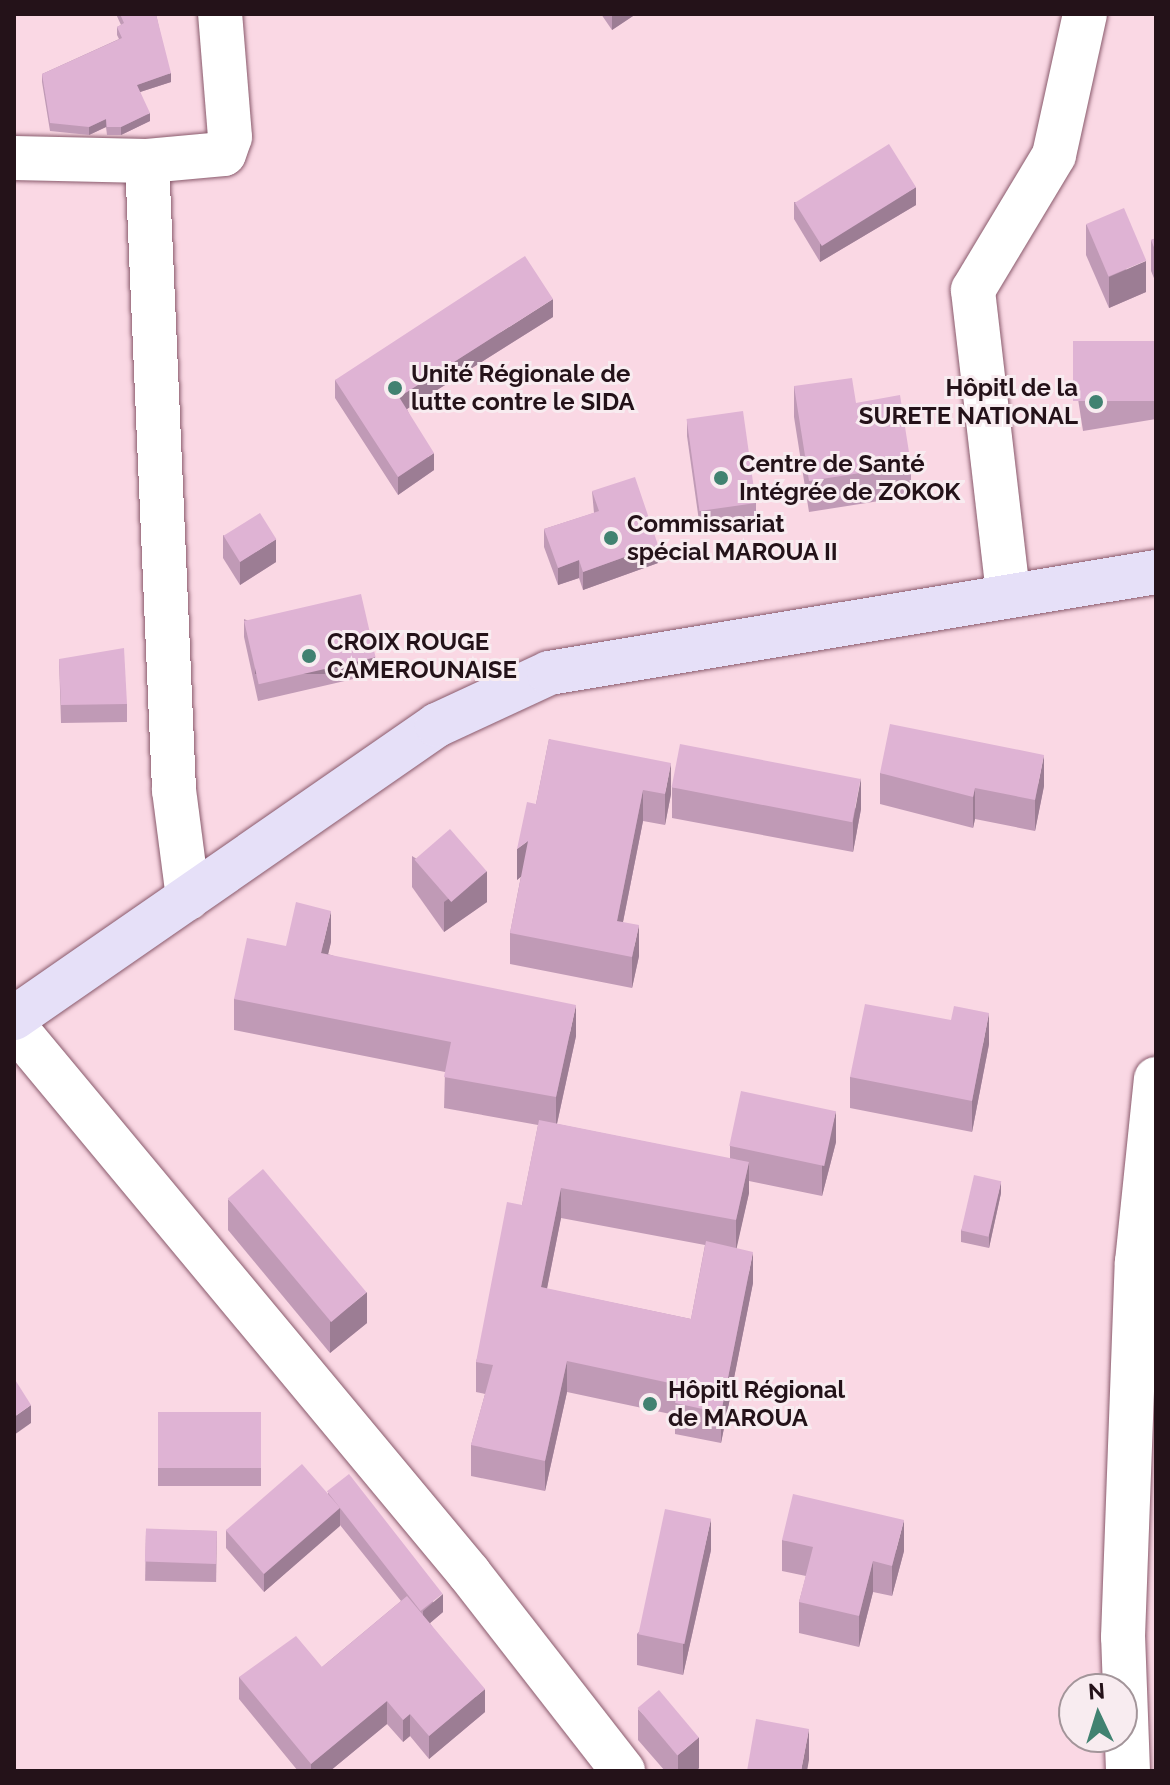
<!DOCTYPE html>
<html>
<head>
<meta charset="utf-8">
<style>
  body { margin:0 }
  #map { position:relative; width:1170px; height:1785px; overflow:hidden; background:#fad8e4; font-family:Raleway,sans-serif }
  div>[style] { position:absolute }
  .roads { filter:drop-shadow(0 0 2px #895a6c) drop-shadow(0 0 2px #895a6c) }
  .minor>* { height:44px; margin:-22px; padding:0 22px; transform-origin:22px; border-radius:22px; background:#fff }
  .major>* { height:44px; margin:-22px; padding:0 22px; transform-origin:22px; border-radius:22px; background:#e6e0f8 }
  .wall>* { inset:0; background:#c09ab6; transform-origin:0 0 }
  .shaded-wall>* { inset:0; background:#9c7d94; transform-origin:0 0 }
  .building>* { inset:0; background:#dfb3d4; transform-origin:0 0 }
  .dots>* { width:22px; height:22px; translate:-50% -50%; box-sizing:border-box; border:4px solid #f8ecf0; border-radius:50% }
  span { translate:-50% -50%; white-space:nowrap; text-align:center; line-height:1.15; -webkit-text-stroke:6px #f8ecf0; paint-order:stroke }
  .poi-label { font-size:24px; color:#241219; font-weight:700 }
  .left { translate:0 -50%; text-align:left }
  .right { translate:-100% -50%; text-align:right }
  .frame { position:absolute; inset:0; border:16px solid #241219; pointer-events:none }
  .north { position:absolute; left:1058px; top:1673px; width:80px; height:80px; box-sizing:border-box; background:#f8ecf0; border:2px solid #a3959a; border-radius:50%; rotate:356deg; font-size:22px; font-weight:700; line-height:32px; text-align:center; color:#241219 }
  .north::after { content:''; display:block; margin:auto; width:28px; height:36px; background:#418271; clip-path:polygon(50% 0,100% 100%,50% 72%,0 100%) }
</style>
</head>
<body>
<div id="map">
  <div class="roads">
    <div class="minor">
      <div style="left:14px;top:158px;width:133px;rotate:1.3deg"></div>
      <div style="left:147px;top:161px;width:77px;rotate:-5.2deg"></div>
      <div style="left:224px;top:154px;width:18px;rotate:-71deg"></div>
      <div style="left:230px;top:137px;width:123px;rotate:-94.6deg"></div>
      <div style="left:147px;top:161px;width:630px;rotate:87.54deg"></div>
      <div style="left:174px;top:790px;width:109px;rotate:82.6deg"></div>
      <div style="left:1008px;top:593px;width:305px;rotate:-96.6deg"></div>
      <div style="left:973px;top:290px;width:157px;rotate:-59deg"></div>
      <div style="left:1054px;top:155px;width:144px;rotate:-77.6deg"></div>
      <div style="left:14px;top:1026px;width:712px;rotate:50.25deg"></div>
      <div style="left:469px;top:1573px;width:251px;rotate:52.1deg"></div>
      <div style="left:1128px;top:1771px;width:134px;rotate:-92.1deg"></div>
      <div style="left:1123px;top:1637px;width:375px;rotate:-87.9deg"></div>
      <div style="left:1137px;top:1262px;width:184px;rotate:-84.1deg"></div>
    </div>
    <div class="major">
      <div style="left:14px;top:1018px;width:515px;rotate:-34.71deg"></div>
      <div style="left:437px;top:725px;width:123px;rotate:-24.9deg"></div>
      <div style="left:549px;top:673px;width:615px;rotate:-9.45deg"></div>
    </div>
  </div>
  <div class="wall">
    <div style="clip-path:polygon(116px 14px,156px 14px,171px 82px,140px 92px,150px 121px,121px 135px,107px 135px,106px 127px,89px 135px,50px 131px,42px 82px,42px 74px,119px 39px,117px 35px,117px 27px,121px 25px)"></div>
    <div style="clip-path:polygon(601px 14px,636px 14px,612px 30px)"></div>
    <div style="clip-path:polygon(1156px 55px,1156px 77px,1154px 73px,1154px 56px)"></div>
    <div style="clip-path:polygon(794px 202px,916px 205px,820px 262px,794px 219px)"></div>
    <div style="clip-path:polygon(1086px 224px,1146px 292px,1109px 308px,1086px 255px)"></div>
    <div style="clip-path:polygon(1156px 238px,1156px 283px,1151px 271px,1151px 240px)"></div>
    <div style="clip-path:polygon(553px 317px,407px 409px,434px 470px,398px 495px,335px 398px,335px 380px)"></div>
    <div style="clip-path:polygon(1156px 341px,1156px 419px,1083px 431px,1074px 373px,1074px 355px)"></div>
    <div style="clip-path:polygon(794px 386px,856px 403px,911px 465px,911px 496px,809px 512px,794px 417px)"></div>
    <div style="clip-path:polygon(687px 419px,756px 503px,756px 520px,700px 528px,687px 436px)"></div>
    <div style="clip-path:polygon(592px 491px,658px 563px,583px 590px,579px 578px,558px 585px,544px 547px,544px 529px,594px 513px)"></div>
    <div style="clip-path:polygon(223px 535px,276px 562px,240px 585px,223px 558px)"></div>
    <div style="clip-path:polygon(244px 619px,375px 674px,258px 701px,244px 637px)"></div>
    <div style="clip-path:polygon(59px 659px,127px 704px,127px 722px,61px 723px)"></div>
    <div style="clip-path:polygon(549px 739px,671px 794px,665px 825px,643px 821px,623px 922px,639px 956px,632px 988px,510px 964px,510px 933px,521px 876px,517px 880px,536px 804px)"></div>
    <div style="clip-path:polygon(880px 773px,1044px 786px,1035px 831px,975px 819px,973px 828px,880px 804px)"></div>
    <div style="clip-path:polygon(672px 787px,861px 809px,853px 852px,672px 818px)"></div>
    <div style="clip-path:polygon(412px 856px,487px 902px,444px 932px,412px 887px)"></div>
    <div style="clip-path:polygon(evenodd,331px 942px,328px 954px,576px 1036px,557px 1124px,730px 1159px,730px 1146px,836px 1142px,822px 1196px,749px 1181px,749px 1193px,736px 1248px,753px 1283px,721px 1443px,675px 1434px,675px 1415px,567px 1392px,545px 1491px,471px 1476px,471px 1445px,485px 1394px,476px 1392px,476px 1362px,522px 1205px,538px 1125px,444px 1108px,445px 1072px,234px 1030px,234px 999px,286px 946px,331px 942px,561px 1218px,705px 1245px,691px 1319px,547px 1289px,561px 1218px)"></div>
    <div style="clip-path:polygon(989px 1044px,972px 1132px,850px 1108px,850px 1077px)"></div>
    <div style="clip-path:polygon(1001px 1193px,989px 1248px,961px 1242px,961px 1230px)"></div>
    <div style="clip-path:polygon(228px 1199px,367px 1323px,330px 1353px,228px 1230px)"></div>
    <div style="left:261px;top:1412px;width:74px;height:103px;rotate:90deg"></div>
    <div style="clip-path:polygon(328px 1492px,443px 1612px,430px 1623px,485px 1712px,429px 1759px,410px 1736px,403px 1742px,387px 1724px,330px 1771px,298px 1771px,239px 1699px,239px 1677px,322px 1667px,401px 1601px,340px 1525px,264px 1592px,226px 1548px,226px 1530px,328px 1494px)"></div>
    <div style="left:217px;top:1531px;width:51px;height:71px;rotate:91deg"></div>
    <div style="clip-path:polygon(782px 1540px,904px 1551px,892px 1596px,873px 1592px,859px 1647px,799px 1633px,799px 1602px,806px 1576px,782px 1571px)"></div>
    <div style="clip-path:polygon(711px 1550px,683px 1675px,637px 1665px,637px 1634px)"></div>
    <div style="clip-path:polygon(638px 1709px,699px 1768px,696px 1771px,665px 1771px,638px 1740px)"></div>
  </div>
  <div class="shaded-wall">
    <div style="clip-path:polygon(612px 14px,636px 14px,612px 30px)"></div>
    <div style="clip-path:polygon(171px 73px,171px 82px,137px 93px,137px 85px)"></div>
    <div style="clip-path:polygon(150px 113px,150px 121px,121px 135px,121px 127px)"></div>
    <div style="clip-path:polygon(106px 119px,106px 127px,89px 135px,89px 127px)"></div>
    <div style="clip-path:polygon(916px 187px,916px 205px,820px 262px,820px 244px)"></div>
    <div style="clip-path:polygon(1146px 261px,1146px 292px,1109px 308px,1109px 277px)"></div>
    <div style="clip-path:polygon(553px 299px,553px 317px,399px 414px,399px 397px)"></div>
    <div style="clip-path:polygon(434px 453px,434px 470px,398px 495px,398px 477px)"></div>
    <div style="clip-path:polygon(276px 539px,276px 562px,240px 585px,240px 562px)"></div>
    <div style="clip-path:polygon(658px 545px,658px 563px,583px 590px,583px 572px)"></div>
    <div style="clip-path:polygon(579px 560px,579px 578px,558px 585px,558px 568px)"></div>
    <div style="left:375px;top:657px;width:17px;height:120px;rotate:90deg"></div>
    <div style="clip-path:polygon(1044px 755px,1044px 786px,1035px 831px,1035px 800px)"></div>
    <div style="clip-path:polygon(671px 763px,671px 794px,665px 825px,665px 794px)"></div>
    <div style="clip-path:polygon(861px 778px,861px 809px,853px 852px,853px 821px)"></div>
    <div style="clip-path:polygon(975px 788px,975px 819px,973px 828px,973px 797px)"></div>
    <div style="clip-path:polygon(643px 790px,643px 821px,617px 952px,617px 921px)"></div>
    <div style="clip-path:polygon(528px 841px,528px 871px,517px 880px,517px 849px)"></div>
    <div style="clip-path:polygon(487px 871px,487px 902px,444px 932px,444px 902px)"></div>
    <div style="clip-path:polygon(331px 911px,331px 942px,321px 984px,321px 953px)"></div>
    <div style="clip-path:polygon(639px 925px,639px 956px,632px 988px,632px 957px)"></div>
    <div style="clip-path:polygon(576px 1005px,576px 1036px,556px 1128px,556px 1097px)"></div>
    <div style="clip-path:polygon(989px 1013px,989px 1044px,972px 1132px,972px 1101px)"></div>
    <div style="clip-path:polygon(836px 1111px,836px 1142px,822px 1196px,822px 1166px)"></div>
    <div style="clip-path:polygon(749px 1162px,749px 1193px,736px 1251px,736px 1220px)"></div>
    <div style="clip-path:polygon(1001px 1181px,1001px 1193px,989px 1248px,989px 1235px)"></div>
    <div style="clip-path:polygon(561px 1188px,561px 1218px,541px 1318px,541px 1287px)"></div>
    <div style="clip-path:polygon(753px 1252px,753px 1283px,721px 1443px,721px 1413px)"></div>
    <div style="clip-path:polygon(367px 1292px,367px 1323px,330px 1353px,330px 1322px)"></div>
    <div style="clip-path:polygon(567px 1361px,567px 1392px,545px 1491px,545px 1461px)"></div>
    <div style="clip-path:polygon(31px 1405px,31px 1423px,14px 1435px,14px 1417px)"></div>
    <div style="clip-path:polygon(340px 1508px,340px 1526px,264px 1592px,264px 1574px)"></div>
    <div style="clip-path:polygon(711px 1519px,711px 1550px,683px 1675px,683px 1644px)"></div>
    <div style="clip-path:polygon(904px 1520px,904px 1551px,892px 1596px,892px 1566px)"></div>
    <div style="clip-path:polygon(873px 1561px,873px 1592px,859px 1647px,859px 1616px)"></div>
    <div style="clip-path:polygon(443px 1594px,443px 1612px,423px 1629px,423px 1611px)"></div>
    <div style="clip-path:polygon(485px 1689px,485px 1712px,429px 1759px,429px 1736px)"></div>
    <div style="clip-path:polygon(387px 1701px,387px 1724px,330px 1771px,311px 1771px,311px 1764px)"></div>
    <div style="clip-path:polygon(410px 1714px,410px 1736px,403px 1742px,403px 1720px)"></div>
    <div style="clip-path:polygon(809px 1729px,809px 1760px,807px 1771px,801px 1771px)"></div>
    <div style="clip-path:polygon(699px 1737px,699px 1768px,696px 1771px,678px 1771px,678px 1755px)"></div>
  </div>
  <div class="building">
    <div style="clip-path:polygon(120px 14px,156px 14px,171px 73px,137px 85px,150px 113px,121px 127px,107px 127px,106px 119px,89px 127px,50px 123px,42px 74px,122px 38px,117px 27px,124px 23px)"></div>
    <div style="left:889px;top:144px;width:51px;height:111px;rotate:58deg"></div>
    <div style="left:1124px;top:208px;width:57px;height:41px;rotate:67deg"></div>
    <div style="clip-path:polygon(1156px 238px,1156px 252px,1151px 240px)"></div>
    <div style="clip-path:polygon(525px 256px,553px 299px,399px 397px,434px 453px,398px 477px,335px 380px)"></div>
    <div style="left:1156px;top:341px;width:60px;height:83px;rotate:90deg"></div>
    <div style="clip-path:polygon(852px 378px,856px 403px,900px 395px,911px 465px,809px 481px,794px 386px)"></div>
    <div style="left:743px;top:411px;width:93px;height:57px;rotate:82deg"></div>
    <div style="clip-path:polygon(635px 477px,658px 545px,583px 572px,579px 560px,558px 568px,544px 529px,599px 511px,592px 491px)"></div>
    <div style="left:260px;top:513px;width:31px;height:43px;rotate:58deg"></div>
    <div style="left:361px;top:594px;width:65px;height:120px;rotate:77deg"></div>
    <div style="clip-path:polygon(124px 648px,127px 704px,61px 705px,59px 659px)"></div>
    <div style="clip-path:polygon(890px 724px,1044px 755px,1035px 800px,975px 788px,973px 797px,880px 773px)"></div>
    <div style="clip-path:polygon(549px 739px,671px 763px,665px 794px,643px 790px,617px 921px,639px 925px,632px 957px,510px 933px,528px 841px,517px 849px,527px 802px,536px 804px)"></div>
    <div style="left:680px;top:744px;width:184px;height:44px;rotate:11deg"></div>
    <div style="left:450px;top:829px;width:56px;height:47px;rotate:49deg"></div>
    <div style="clip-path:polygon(296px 902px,331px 911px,321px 953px,576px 1005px,556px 1097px,444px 1077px,451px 1042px,234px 999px,247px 938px,286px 946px)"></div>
    <div style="clip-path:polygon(865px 1004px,951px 1020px,954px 1006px,989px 1013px,972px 1101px,850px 1077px)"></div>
    <div style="left:741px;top:1091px;width:97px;height:56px;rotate:12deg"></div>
    <div style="clip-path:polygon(539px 1120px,749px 1162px,736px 1220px,561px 1188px,541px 1287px,691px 1319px,706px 1241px,753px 1252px,721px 1413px,675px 1403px,679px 1385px,567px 1361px,545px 1461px,471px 1445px,493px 1365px,476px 1362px,507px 1202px,522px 1205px)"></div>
    <div style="left:263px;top:1169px;width:161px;height:46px;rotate:50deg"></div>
    <div style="left:974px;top:1175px;width:28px;height:57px;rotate:13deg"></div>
    <div style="clip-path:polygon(14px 1378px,31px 1405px,14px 1417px)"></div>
    <div style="left:261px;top:1412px;width:56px;height:103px;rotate:90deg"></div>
    <div style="left:302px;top:1464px;width:58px;height:101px;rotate:49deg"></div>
    <div style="left:349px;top:1474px;width:152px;height:28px;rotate:52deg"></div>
    <div style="clip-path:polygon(793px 1494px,904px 1520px,892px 1566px,873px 1561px,859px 1616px,799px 1602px,813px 1547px,782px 1540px)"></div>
    <div style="left:665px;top:1509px;width:47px;height:128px;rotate:12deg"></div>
    <div style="left:217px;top:1531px;width:33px;height:71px;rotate:92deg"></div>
    <div style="clip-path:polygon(407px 1596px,485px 1689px,429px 1736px,410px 1714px,403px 1720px,387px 1701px,311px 1764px,239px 1677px,296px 1636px,322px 1667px)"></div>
    <div style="left:659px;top:1690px;width:62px;height:28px;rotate:50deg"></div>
    <div style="clip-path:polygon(756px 1719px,809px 1729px,801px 1771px,747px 1771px)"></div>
  </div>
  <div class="dots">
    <div style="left:395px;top:388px;background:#418271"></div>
    <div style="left:1096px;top:402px;background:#418271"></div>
    <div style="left:721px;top:478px;background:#418271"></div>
    <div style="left:611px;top:538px;background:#418271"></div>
    <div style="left:309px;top:656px;background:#418271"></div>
    <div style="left:650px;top:1404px;background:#418271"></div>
  </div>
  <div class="poi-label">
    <span class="left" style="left:411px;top:388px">Unité Régionale de<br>lutte contre le SIDA</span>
    <span class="right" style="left:1078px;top:402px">Hôpitl de la<br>SURETE NATIONAL</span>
    <span class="left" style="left:739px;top:478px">Centre de Santé<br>Intégrée de ZOKOK</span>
    <span class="left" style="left:627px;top:538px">Commissariat<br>spécial MAROUA II</span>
    <span class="left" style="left:327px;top:656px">CROIX ROUGE<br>CAMEROUNAISE</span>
    <span class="left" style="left:668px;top:1404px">Hôpitl Régional<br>de MAROUA</span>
  </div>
  <div class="frame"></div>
  <div class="north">N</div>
</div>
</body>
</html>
